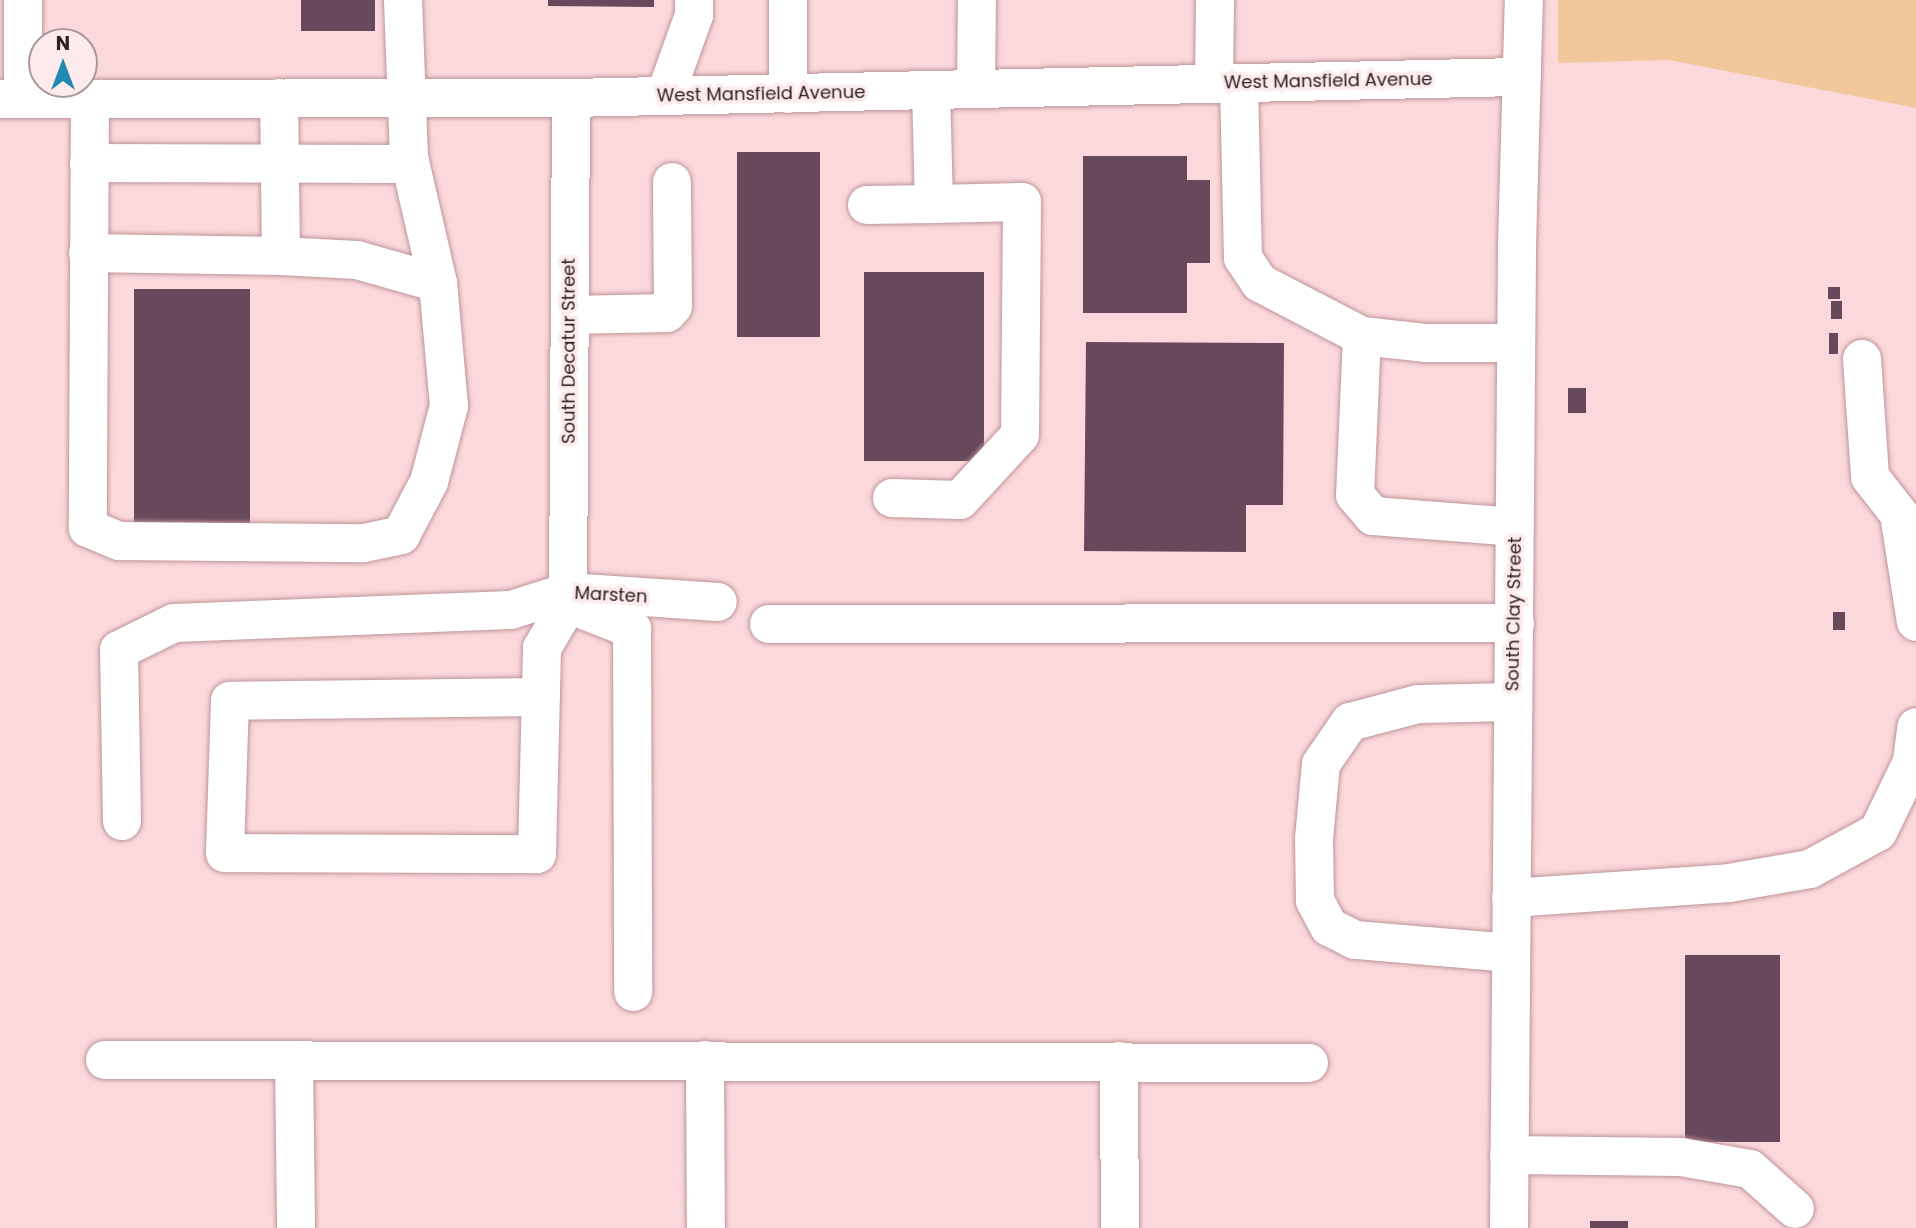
<!DOCTYPE html>
<html>
<head>
<meta charset="utf-8">
<style>
  body { margin:0 }
  #map { position:relative; width:1916px; height:1228px; overflow:hidden; background:#fbd8dc; font-family:Poppins,sans-serif }
  div>[style] { position:absolute }
  .green>* { inset:0; background:#f3c79c }
  .building>* { inset:0; background:#67495b; transform-origin:0 0 }
  .roads { filter:drop-shadow(0 0 2px #be959a) drop-shadow(0 0 2px #be959a) }
  .minor>* { height:38px; margin:-19px; padding:0 19px; transform-origin:19px; border-radius:19px; background:#fff }
  span { translate:-50% -50%; white-space:nowrap; text-align:center; line-height:1.15; -webkit-text-stroke:7px #fceaec; paint-order:stroke }
  .street-label { font-size:18px; color:#302022 }
  .north { position:absolute; left:28px; top:28px; width:70px; height:70px; box-sizing:border-box; background:#fceaec; border:2px solid #aa999b; border-radius:50%; rotate:0deg; font-size:19px; font-weight:700; line-height:28px; text-align:center; color:#302022 }
  .north::after { content:''; display:block; margin:auto; width:24px; height:32px; background:#2389b2; clip-path:polygon(50% 0,100% 100%,50% 72%,0 100%) }
</style>
</head>
<body>
<div id="map">
  <div class="green">
    <div style="clip-path:polygon(1558px 0,1916px 0,1916px 108px,1669px 60px,1558px 63px)"></div>
  </div>
  <div class="building">
    <div style="left:301px;top:0;width:74px;height:31px"></div>
    <div style="clip-path:polygon(548px 0,654px 0,654px 7px,548px 6px)"></div>
    <div style="left:737px;top:152px;width:83px;height:185px"></div>
    <div style="clip-path:polygon(1083px 156px,1187px 156px,1187px 180px,1210px 180px,1210px 263px,1187px 263px,1187px 313px,1083px 313px)"></div>
    <div style="left:864px;top:272px;width:120px;height:189px"></div>
    <div style="left:1828px;top:287px;width:12px;height:12px"></div>
    <div style="left:134px;top:289px;width:116px;height:244px"></div>
    <div style="left:1831px;top:301px;width:11px;height:18px"></div>
    <div style="left:1829px;top:333px;width:9px;height:21px"></div>
    <div style="clip-path:polygon(1086px 342px,1284px 343px,1283px 505px,1246px 505px,1246px 552px,1084px 551px)"></div>
    <div style="left:1568px;top:388px;width:18px;height:25px"></div>
    <div style="left:1833px;top:612px;width:12px;height:18px"></div>
    <div style="left:1685px;top:955px;width:95px;height:187px"></div>
    <div style="left:1590px;top:1221px;width:38px;height:7px"></div>
  </div>
  <div class="roads">
    <div class="minor">
      <div style="left:23px;top:0;width:99px;rotate:90deg"></div>
      <div style="left:1239px;top:83px;width:175px;rotate:88.7deg"></div>
      <div style="left:1243px;top:258px;width:30px;rotate:56deg"></div>
      <div style="left:1260px;top:283px;width:115px;rotate:27.5deg"></div>
      <div style="left:1362px;top:336px;width:63px;rotate:6.3deg"></div>
      <div style="left:1425px;top:343px;width:91px"></div>
      <div style="left:1214px;top:84px;width:84px;rotate:-89.3deg"></div>
      <div style="left:976px;top:89px;width:89px;rotate:-89.4deg"></div>
      <div style="left:788px;top:94px;width:94px;rotate:-90deg"></div>
      <div style="left:665px;top:96px;width:86px;rotate:-70.3deg"></div>
      <div style="left:694px;top:15px;width:15px;rotate:-90deg"></div>
      <div style="left:0;top:99px;width:571px;rotate:-0.1deg"></div>
      <div style="left:571px;top:98px;width:951px;rotate:-1.27deg"></div>
      <div style="left:90px;top:99px;width:429px;rotate:90.3deg"></div>
      <div style="left:88px;top:528px;width:34px;rotate:23deg"></div>
      <div style="left:119px;top:541px;width:245px;rotate:0.5deg"></div>
      <div style="left:364px;top:543px;width:38px;rotate:-12deg"></div>
      <div style="left:401px;top:535px;width:60px;rotate:-62.2deg"></div>
      <div style="left:429px;top:482px;width:79px;rotate:-75.3deg"></div>
      <div style="left:449px;top:406px;width:123px;rotate:-95.1deg"></div>
      <div style="left:89px;top:163px;width:312px;rotate:0.2deg"></div>
      <div style="left:401px;top:164px;width:11px;rotate:-41deg"></div>
      <div style="left:409px;top:157px;width:157px;rotate:-92.2deg"></div>
      <div style="left:867px;top:205px;width:67px;rotate:-0.9deg"></div>
      <div style="left:88px;top:253px;width:193px;rotate:0.9deg"></div>
      <div style="left:281px;top:256px;width:158px;rotate:-90.7deg"></div>
      <div style="left:281px;top:256px;width:76px;rotate:3deg"></div>
      <div style="left:357px;top:260px;width:84px;rotate:15.9deg"></div>
      <div style="left:438px;top:283px;width:129px;rotate:-103deg"></div>
      <div style="left:570px;top:315px;width:97px;rotate:-1.2deg"></div>
      <div style="left:667px;top:313px;width:9px;rotate:-49deg"></div>
      <div style="left:673px;top:306px;width:124px;rotate:-90.5deg"></div>
      <div style="left:1362px;top:336px;width:159px;rotate:92.5deg"></div>
      <div style="left:1355px;top:495px;width:28px;rotate:49deg"></div>
      <div style="left:1373px;top:516px;width:142px;rotate:4.4deg"></div>
      <div style="left:1862px;top:359px;width:118px;rotate:86.1deg"></div>
      <div style="left:1870px;top:477px;width:47px;rotate:51.9deg"></div>
      <div style="left:1899px;top:514px;width:109px;rotate:81.1deg"></div>
      <div style="left:892px;top:498px;width:68px;rotate:1.7deg"></div>
      <div style="left:960px;top:500px;width:88px;rotate:-47.3deg"></div>
      <div style="left:1020px;top:435px;width:233px;rotate:-89.5deg"></div>
      <div style="left:1022px;top:202px;width:88px;rotate:178.7deg"></div>
      <div style="left:934px;top:204px;width:114px;rotate:-91.5deg"></div>
      <div style="left:568px;top:604px;width:506px;rotate:-89.66deg"></div>
      <div style="left:568px;top:604px;width:69px;rotate:21.3deg"></div>
      <div style="left:632px;top:629px;width:363px;rotate:89.8deg"></div>
      <div style="left:769px;top:624px;width:746px;rotate:-0.08deg"></div>
      <div style="left:541px;top:697px;width:311px;rotate:179.3deg"></div>
      <div style="left:230px;top:701px;width:152px;rotate:91.9deg"></div>
      <div style="left:225px;top:853px;width:312px;rotate:0.2deg"></div>
      <div style="left:537px;top:854px;width:206px;rotate:-88.6deg"></div>
      <div style="left:542px;top:648px;width:51px;rotate:-59.4deg"></div>
      <div style="left:122px;top:821px;width:171px;rotate:-91deg"></div>
      <div style="left:119px;top:650px;width:61px;rotate:-26.1deg"></div>
      <div style="left:174px;top:623px;width:337px;rotate:-2.2deg"></div>
      <div style="left:511px;top:610px;width:60px;rotate:-17.5deg"></div>
      <div style="left:568px;top:592px;width:150px;rotate:3.8deg"></div>
      <div style="left:1511px;top:898px;width:219px;rotate:-3.9deg"></div>
      <div style="left:1729px;top:883px;width:82px;rotate:-9.8deg"></div>
      <div style="left:1810px;top:869px;width:77px;rotate:-28.6deg"></div>
      <div style="left:1878px;top:832px;width:78px;rotate:-64.1deg"></div>
      <div style="left:1912px;top:762px;width:35px;rotate:-83deg"></div>
      <div style="left:1511px;top:953px;width:157px;rotate:-175.2deg"></div>
      <div style="left:1355px;top:940px;width:29px;rotate:-153deg"></div>
      <div style="left:1329px;top:927px;width:30px;rotate:-118deg"></div>
      <div style="left:1315px;top:901px;width:62px;rotate:-90.9deg"></div>
      <div style="left:1314px;top:839px;width:75px;rotate:-84.7deg"></div>
      <div style="left:1321px;top:764px;width:51px;rotate:-55.4deg"></div>
      <div style="left:1350px;top:722px;width:70px;rotate:-14.8deg"></div>
      <div style="left:1418px;top:704px;width:95px;rotate:-1.2deg"></div>
      <div style="left:105px;top:1060px;width:1204px;rotate:0.14deg"></div>
      <div style="left:294px;top:1060px;width:168px;rotate:89.3deg"></div>
      <div style="left:705px;top:1060px;width:168px;rotate:89.7deg"></div>
      <div style="left:1119px;top:1061px;width:167px;rotate:89.7deg"></div>
      <div style="left:1509px;top:1155px;width:172px;rotate:0.7deg"></div>
      <div style="left:1681px;top:1157px;width:70px;rotate:9.9deg"></div>
      <div style="left:1750px;top:1169px;width:60px;rotate:41.6deg"></div>
      <div style="left:1509px;top:1228px;width:983px;rotate:-89.53deg"></div>
      <div style="left:1517px;top:245px;width:245px;rotate:-88.4deg"></div>
    </div>
  </div>
  <div class="street-label">
    <span style="left:1328px;top:81px;rotate:-1deg">West Mansfield Avenue</span>
    <span style="left:761px;top:94px;rotate:-1deg">West Mansfield Avenue</span>
    <span style="left:569px;top:351px;rotate:-90deg">South Decatur Street</span>
    <span style="left:611px;top:595px;rotate:3deg">Marsten</span>
    <span style="left:1514px;top:614px;rotate:-89deg">South Clay Street</span>
  </div>
  <div class="north">N</div>
</div>
</body>
</html>
